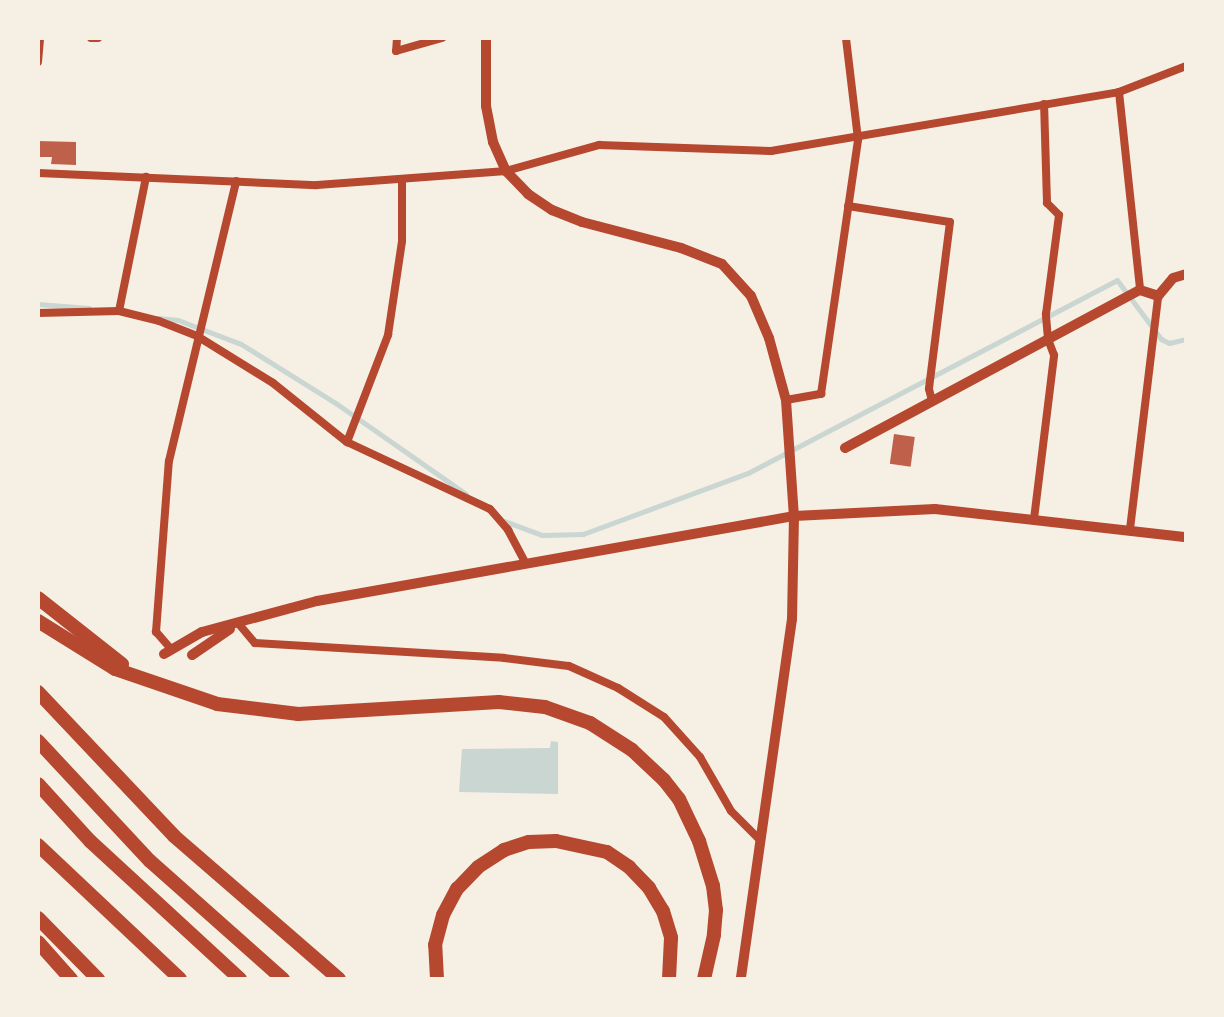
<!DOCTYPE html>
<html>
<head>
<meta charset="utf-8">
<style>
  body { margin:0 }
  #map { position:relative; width:1224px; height:1017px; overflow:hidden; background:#f6efe4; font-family:"PT Sans Narrow",sans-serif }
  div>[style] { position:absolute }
  .water>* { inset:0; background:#c9d6d2 }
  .stream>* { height:5px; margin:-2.5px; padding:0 2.5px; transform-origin:2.5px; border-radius:2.5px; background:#c9d6d2 }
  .building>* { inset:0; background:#bf614a; transform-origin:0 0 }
  .minor>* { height:8px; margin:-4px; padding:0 4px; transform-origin:4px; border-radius:4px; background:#b5482f }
  .tertiary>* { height:10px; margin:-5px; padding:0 5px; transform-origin:5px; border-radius:5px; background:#b5482f }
  .motorway>* { height:14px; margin:-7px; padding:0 7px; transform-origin:7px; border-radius:7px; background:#b5482f }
  span { translate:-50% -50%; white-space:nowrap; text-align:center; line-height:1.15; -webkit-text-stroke:6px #f6efe4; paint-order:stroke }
  .frame { position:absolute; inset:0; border:40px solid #f6efe4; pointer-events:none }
</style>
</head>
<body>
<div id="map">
  <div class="water">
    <div style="clip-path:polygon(551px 741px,558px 742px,558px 794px,459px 792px,462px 749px,550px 748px)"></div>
  </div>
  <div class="stream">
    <div style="left:38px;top:304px;width:51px;rotate:4.5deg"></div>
    <div style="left:158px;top:318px;width:20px;rotate:6deg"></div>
    <div style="left:178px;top:320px;width:67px;rotate:20.9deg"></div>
    <div style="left:241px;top:344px;width:113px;rotate:32deg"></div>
    <div style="left:337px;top:404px;width:157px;rotate:34.9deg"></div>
    <div style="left:504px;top:521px;width:40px;rotate:20.2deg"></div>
    <div style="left:542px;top:535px;width:41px;rotate:-1.4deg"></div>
    <div style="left:583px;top:534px;width:176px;rotate:-20.3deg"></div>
    <div style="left:748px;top:473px;width:416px;rotate:-27.6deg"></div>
    <div style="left:1117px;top:280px;width:74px;rotate:53.3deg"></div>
    <div style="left:1161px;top:339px;width:9px;rotate:27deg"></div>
    <div style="left:1169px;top:343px;width:17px;rotate:-13deg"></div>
  </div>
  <div class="building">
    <div style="clip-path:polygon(38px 141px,76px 142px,76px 165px,51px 164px,52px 157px,38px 157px)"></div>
    <div style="left:894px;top:434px;width:21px;height:30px;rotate:8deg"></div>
  </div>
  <div class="minor">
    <div style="left:91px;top:38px;width:7px"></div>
    <div style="left:397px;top:38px;width:13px;rotate:94deg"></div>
    <div style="left:396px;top:51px;width:48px;rotate:-15.8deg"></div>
    <div style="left:38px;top:62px;width:24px;rotate:-85deg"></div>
    <div style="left:1119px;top:92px;width:199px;rotate:83.9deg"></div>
    <div style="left:38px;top:173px;width:279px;rotate:2.5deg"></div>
    <div style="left:317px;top:185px;width:190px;rotate:-4.2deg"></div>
    <div style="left:506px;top:171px;width:97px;rotate:-15.6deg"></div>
    <div style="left:599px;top:145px;width:172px;rotate:2deg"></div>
    <div style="left:771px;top:151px;width:353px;rotate:-9.6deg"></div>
    <div style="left:1119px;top:92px;width:72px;rotate:-21.2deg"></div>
    <div style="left:848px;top:206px;width:103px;rotate:8.9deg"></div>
    <div style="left:950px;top:222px;width:168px;rotate:97.2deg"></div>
    <div style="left:929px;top:389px;width:12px;rotate:76deg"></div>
    <div style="left:119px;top:311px;width:137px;rotate:-78.6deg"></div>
    <div style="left:38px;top:313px;width:81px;rotate:-1.4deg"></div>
    <div style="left:119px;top:311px;width:41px;rotate:14deg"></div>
    <div style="left:159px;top:321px;width:41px;rotate:21.5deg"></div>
    <div style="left:197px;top:336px;width:89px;rotate:31.7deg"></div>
    <div style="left:273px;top:383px;width:95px;rotate:38.6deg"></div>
    <div style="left:347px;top:442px;width:158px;rotate:25.1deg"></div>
    <div style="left:490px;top:509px;width:28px;rotate:49deg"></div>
    <div style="left:508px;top:530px;width:38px;rotate:62deg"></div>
    <div style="left:786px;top:400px;width:36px;rotate:-10deg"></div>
    <div style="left:821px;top:394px;width:258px;rotate:-81.7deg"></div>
    <div style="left:858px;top:139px;width:102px;rotate:-96.8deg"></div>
    <div style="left:347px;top:442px;width:115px;rotate:-69deg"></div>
    <div style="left:388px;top:335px;width:95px;rotate:-81.5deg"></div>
    <div style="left:402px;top:241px;width:60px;rotate:-90deg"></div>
    <div style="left:1034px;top:519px;width:165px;rotate:-83deg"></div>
    <div style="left:1054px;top:355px;width:17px;rotate:-111deg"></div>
    <div style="left:1048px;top:339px;width:25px;rotate:-95deg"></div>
    <div style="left:1046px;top:314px;width:100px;rotate:-82.5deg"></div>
    <div style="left:1059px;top:215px;width:17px;rotate:-135deg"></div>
    <div style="left:1047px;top:203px;width:99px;rotate:-91.7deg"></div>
    <div style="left:1130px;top:529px;width:235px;rotate:-83.1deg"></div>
    <div style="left:238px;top:623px;width:26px;rotate:50deg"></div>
    <div style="left:255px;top:643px;width:249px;rotate:3.4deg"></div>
    <div style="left:504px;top:658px;width:65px;rotate:7deg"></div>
    <div style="left:569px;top:666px;width:54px;rotate:24.2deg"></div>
    <div style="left:618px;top:688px;width:54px;rotate:32.2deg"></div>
    <div style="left:664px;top:717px;width:54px;rotate:48deg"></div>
    <div style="left:700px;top:757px;width:62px;rotate:60.1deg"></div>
    <div style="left:731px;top:811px;width:41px;rotate:45deg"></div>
    <div style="left:171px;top:649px;width:23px;rotate:-131deg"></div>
    <div style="left:156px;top:632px;width:171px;rotate:-85.7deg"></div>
    <div style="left:169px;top:461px;width:288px;rotate:-76.5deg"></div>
  </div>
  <div class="tertiary">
    <div style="left:486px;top:38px;width:68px;rotate:90deg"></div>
    <div style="left:486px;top:106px;width:37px;rotate:79deg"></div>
    <div style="left:493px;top:142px;width:32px;rotate:66deg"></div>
    <div style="left:506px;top:171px;width:32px;rotate:46deg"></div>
    <div style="left:528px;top:194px;width:29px;rotate:34deg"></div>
    <div style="left:552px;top:210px;width:32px;rotate:22deg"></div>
    <div style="left:582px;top:222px;width:102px;rotate:14.7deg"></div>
    <div style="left:681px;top:248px;width:44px;rotate:21.3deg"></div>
    <div style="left:722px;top:264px;width:43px;rotate:47.8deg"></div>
    <div style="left:751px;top:296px;width:46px;rotate:66.8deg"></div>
    <div style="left:769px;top:338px;width:64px;rotate:74.7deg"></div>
    <div style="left:786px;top:400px;width:116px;rotate:86.1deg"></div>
    <div style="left:794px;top:516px;width:103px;rotate:91.1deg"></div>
    <div style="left:792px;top:619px;width:364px;rotate:98.1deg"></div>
    <div style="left:845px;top:448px;width:335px;rotate:-28.2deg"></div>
    <div style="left:1140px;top:290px;width:19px;rotate:18deg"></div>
    <div style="left:1158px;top:296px;width:23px;rotate:-50deg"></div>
    <div style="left:1173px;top:278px;width:14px;rotate:-17deg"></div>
    <div style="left:164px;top:654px;width:44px;rotate:-30.1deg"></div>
    <div style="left:202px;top:632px;width:119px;rotate:-15.1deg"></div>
    <div style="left:317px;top:601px;width:485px;rotate:-10.1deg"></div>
    <div style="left:794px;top:516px;width:141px;rotate:-2.8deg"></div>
    <div style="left:935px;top:509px;width:253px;rotate:6.4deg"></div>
    <div style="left:192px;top:655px;width:46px;rotate:-34.4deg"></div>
  </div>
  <div class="motorway">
    <div style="left:38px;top:598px;width:107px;rotate:38.2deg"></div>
    <div style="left:38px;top:621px;width:91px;rotate:31.9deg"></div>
    <div style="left:115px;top:669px;width:108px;rotate:18.9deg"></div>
    <div style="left:217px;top:704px;width:82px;rotate:7deg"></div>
    <div style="left:298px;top:714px;width:201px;rotate:-3.4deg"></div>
    <div style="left:499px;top:702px;width:46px;rotate:6.2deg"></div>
    <div style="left:545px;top:707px;width:48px;rotate:19.6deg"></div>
    <div style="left:590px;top:723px;width:50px;rotate:32.7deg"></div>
    <div style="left:632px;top:750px;width:44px;rotate:43.2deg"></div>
    <div style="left:664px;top:780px;width:24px;rotate:52deg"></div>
    <div style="left:679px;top:799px;width:47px;rotate:64.5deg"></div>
    <div style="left:699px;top:841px;width:47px;rotate:72.7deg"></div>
    <div style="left:713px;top:886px;width:24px;rotate:83deg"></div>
    <div style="left:716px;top:910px;width:25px;rotate:95deg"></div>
    <div style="left:714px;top:935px;width:45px;rotate:102.8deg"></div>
    <div style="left:38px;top:692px;width:198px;rotate:46.6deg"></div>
    <div style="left:174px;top:836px;width:218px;rotate:40.9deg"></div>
    <div style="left:38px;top:741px;width:164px;rotate:47deg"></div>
    <div style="left:150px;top:861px;width:178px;rotate:41.6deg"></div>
    <div style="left:38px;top:784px;width:77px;rotate:47.6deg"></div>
    <div style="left:90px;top:841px;width:204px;rotate:42.6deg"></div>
    <div style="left:38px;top:845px;width:195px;rotate:43.3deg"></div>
    <div style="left:38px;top:918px;width:86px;rotate:45.5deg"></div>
    <div style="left:38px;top:942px;width:50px;rotate:48.3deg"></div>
    <div style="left:437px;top:979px;width:34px;rotate:-93deg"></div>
    <div style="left:435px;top:945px;width:31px;rotate:-75deg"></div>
    <div style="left:443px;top:915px;width:30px;rotate:-62deg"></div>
    <div style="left:457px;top:889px;width:30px;rotate:-46deg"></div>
    <div style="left:478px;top:867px;width:31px;rotate:-33deg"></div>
    <div style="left:504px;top:850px;width:26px;rotate:-18deg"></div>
    <div style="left:529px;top:842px;width:27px;rotate:-2deg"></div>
    <div style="left:556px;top:841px;width:52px;rotate:12.2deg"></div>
    <div style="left:607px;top:852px;width:27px;rotate:34deg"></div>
    <div style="left:629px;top:867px;width:29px;rotate:46deg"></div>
    <div style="left:649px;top:888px;width:27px;rotate:59deg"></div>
    <div style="left:663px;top:911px;width:28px;rotate:73deg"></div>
    <div style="left:671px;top:938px;width:41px;rotate:92.8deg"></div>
  </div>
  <div class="frame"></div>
</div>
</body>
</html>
